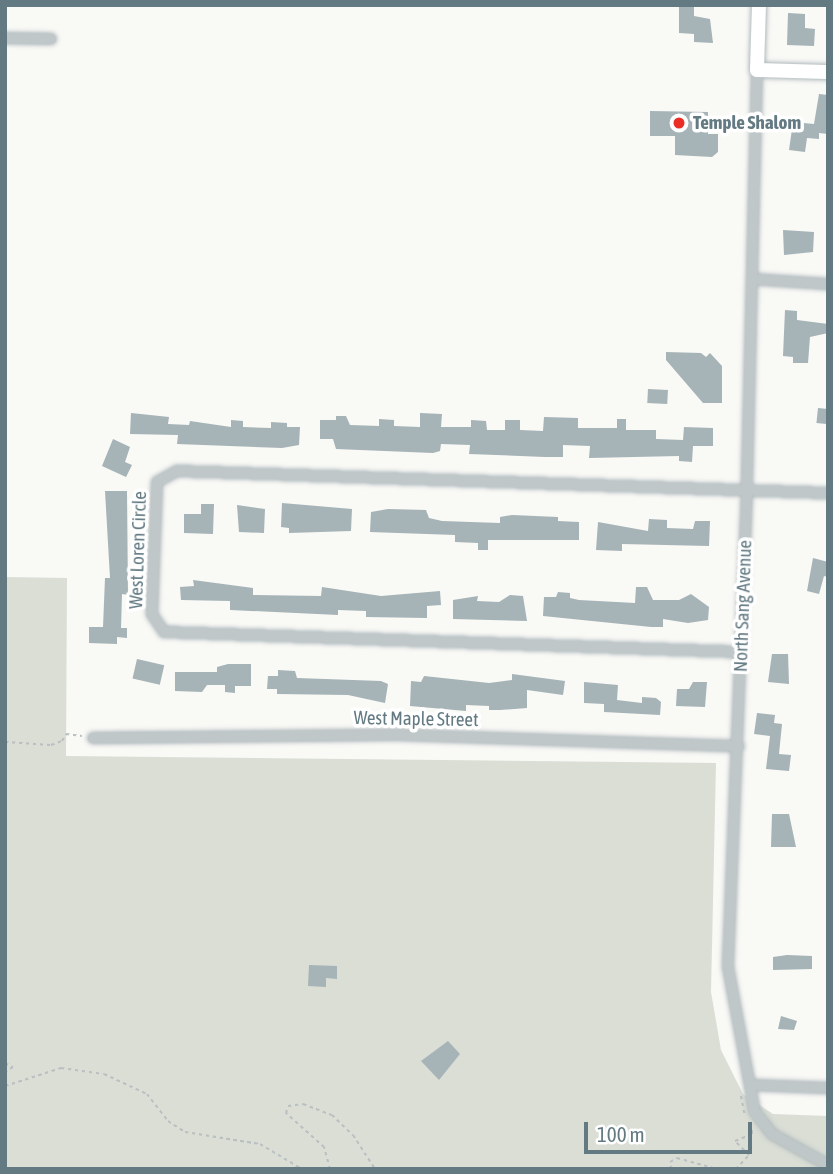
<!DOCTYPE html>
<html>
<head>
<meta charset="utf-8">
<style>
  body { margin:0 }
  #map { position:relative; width:833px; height:1174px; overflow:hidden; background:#f9f9f6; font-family:"Asap Condensed",sans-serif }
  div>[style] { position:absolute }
  .green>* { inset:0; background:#daded5 }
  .building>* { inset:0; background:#a6b3b7; transform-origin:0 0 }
  .path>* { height:2px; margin-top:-1px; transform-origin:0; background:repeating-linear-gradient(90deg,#babfc1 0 3.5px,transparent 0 7px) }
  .roads { filter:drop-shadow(0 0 2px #b2bbbe) drop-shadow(0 0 2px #b2bbbe) }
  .street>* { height:10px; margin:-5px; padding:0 5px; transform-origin:5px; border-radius:5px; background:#c0c7c9 }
  .secondary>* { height:14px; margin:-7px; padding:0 7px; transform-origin:7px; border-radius:7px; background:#fff }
  .dots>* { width:19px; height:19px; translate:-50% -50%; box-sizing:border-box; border:4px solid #fff; border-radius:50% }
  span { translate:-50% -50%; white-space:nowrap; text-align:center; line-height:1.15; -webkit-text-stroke:7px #fff; paint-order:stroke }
  .poi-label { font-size:19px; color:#637a83; font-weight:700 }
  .left { translate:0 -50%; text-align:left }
  .street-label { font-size:19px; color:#637a83 }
  .frame { position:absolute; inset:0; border:7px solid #637a83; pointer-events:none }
  .scale { position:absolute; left:584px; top:1122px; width:168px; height:32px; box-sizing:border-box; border:4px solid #637a83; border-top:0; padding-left:9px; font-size:21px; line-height:24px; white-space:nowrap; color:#637a83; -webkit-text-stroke:5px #fff; paint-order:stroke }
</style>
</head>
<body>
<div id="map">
  <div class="green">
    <div style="clip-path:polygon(5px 577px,67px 578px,66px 756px,716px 763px,711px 992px,721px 1050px,743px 1094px,773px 1114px,828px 1116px,828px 1169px,5px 1169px)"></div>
  </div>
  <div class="building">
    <div style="clip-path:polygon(679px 5px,694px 5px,694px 16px,710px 19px,713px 43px,694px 42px,694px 34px,679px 33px)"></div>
    <div style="clip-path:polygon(788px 13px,805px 14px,805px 28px,815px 29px,814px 46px,787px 45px)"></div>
    <div style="clip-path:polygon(819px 94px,828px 95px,828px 134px,819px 133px,819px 139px,807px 138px,805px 152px,789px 150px,793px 122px,814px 124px)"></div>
    <div style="clip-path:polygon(650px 111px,708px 112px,708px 134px,718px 134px,718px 152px,712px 157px,675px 155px,675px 136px,650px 136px)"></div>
    <div style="clip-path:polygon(783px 230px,814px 232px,813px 252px,784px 255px)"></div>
    <div style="clip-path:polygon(785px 310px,797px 311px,797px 320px,828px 324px,828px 333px,810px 337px,808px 363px,793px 363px,793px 357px,783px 356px)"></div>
    <div style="clip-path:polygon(666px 352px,701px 353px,706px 357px,710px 353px,722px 366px,722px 403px,703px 403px,666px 360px)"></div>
    <div style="left:648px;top:389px;width:20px;height:14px;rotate:3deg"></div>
    <div style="left:818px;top:408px;width:10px;height:15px;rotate:6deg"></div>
    <div style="clip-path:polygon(131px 413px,169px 417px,168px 424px,189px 425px,190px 421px,231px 427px,231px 420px,243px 421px,243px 427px,271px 428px,271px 422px,287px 423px,287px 427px,300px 427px,299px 445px,282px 448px,177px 444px,178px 435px,130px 434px)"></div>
    <div style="clip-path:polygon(420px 413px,442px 414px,441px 427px,471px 427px,471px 420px,486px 421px,487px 430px,505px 430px,505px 420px,520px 420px,520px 430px,543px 431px,544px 417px,578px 418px,578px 428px,617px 428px,617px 419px,626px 419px,626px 430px,656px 430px,656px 439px,683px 440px,684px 427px,713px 428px,713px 446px,693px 446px,692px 462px,679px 461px,679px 456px,589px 458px,590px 446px,563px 445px,563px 457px,545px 457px,469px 454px,470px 445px,441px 444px,440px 451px,433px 453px,336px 449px,333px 439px,320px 439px,320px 420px,336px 420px,336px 416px,346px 416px,350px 425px,379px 426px,379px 419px,394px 420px,394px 426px,420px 427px)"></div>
    <div style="clip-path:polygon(113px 439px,130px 447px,125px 462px,132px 465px,126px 477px,102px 466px)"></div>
    <div style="clip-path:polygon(105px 491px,127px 491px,128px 595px,122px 594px,121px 628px,127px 628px,127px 638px,117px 637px,117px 644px,89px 643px,89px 627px,103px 627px,105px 578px,110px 578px)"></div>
    <div style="clip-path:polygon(282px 503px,352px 509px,351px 531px,289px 533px,289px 528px,281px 527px)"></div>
    <div style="clip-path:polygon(201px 504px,214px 504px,213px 534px,184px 533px,184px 514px,201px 514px)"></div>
    <div style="clip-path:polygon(237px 505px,265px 509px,264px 533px,239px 532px)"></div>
    <div style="clip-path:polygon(388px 509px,426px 510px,429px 518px,442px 521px,500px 523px,500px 517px,512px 515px,558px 517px,558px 521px,579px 522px,579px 540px,488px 540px,488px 550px,478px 550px,478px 543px,455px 542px,455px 535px,370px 532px,371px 512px)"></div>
    <div style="clip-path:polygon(649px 519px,667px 520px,667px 528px,693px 529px,695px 521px,710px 521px,709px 546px,622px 544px,622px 551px,596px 550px,598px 522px,648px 531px)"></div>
    <div style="clip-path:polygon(813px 558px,828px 562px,828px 577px,824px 576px,819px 594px,807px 591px)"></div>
    <div style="clip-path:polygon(193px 580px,253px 588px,253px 595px,321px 596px,322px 587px,381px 596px,440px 591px,441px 605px,427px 606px,427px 618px,366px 617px,366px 611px,338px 610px,338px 615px,230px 610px,230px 601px,181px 600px,180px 587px,194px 586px)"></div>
    <div style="clip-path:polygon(636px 587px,647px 587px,653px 600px,679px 600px,691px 594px,709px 607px,708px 620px,688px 623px,663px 619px,663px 627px,651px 627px,543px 616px,544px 597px,556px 597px,558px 592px,570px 593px,570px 598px,579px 600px,635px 603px)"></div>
    <div style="clip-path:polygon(510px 595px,523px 596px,527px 621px,453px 619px,453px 600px,478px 596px,477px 601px,499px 602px)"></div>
    <div style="clip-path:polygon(772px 654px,788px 654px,789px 684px,768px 682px)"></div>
    <div style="left:137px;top:659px;width:28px;height:20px;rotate:13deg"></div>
    <div style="clip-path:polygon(228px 664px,251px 664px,251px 686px,235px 686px,235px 693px,225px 692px,225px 685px,207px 685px,202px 692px,175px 691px,175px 672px,217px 672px,217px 667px)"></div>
    <div style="clip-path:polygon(278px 670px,295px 671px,297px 678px,381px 681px,388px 684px,385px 703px,348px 695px,277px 694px,277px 689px,267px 689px,268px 676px,278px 676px)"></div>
    <div style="clip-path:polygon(512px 674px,565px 681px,563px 695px,527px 690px,527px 708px,500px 710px,489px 710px,489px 706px,466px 705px,466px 711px,410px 706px,411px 681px,421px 682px,424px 676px,489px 683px,512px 680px)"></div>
    <div style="clip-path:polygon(584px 682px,618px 685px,617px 700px,642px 703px,642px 697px,656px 698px,661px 702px,660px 715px,604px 712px,604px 704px,584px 703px)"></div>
    <div style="clip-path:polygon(693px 682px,707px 682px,705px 707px,676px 706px,677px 689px,689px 689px)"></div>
    <div style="clip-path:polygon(757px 713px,775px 715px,774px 723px,782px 724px,779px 754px,791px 755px,789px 771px,766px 769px,770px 736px,754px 734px)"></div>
    <div style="clip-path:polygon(772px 814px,789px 814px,796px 847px,771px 847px)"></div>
    <div style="clip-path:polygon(787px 955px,812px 956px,812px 969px,773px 970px,773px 957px)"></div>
    <div style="clip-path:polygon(309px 965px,337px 966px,337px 979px,326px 978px,326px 987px,308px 986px)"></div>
    <div style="clip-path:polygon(781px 1016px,797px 1021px,794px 1030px,778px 1029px)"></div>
    <div style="clip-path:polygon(448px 1041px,460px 1054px,439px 1080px,421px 1061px)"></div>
  </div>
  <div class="path">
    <div style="left:5px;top:742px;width:46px;rotate:3.7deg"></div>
    <div style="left:51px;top:745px;width:12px;rotate:-20deg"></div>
    <div style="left:62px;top:741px;width:8px;rotate:-60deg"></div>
    <div style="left:66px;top:734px;width:16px;rotate:7deg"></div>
    <div style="left:5px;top:1063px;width:9px;rotate:27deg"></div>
    <div style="left:13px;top:1067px;width:9px;rotate:148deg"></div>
    <div style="left:5px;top:1086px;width:59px;rotate:-17.8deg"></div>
    <div style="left:61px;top:1068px;width:43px;rotate:7.9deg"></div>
    <div style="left:104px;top:1074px;width:47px;rotate:24.9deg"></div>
    <div style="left:147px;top:1094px;width:34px;rotate:52deg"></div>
    <div style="left:168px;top:1121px;width:20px;rotate:33deg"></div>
    <div style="left:185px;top:1132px;width:76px;rotate:9.1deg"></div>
    <div style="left:260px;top:1144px;width:49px;rotate:30.8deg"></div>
    <div style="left:741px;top:1096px;width:21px;rotate:79deg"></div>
    <div style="left:330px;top:1169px;width:23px;rotate:-105deg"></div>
    <div style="left:324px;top:1147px;width:51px;rotate:-138.2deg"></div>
    <div style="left:286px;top:1113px;width:7px;rotate:-74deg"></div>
    <div style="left:288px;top:1106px;width:15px;rotate:-8deg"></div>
    <div style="left:303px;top:1104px;width:31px;rotate:21deg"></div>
    <div style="left:332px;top:1115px;width:29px;rotate:44deg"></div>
    <div style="left:353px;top:1135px;width:40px;rotate:57.1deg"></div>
    <div style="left:671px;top:1169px;width:7px;rotate:-98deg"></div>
    <div style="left:670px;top:1162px;width:8px;rotate:-30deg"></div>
    <div style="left:677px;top:1158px;width:41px;rotate:15.4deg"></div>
    <div style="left:736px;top:1169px;width:19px;rotate:-47deg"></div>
    <div style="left:749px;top:1155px;width:20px;rotate:-135deg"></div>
    <div style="left:735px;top:1141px;width:18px;rotate:-22deg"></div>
    <div style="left:752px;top:1134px;width:7px;rotate:-90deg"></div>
  </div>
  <div class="roads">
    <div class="street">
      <div style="left:5px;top:38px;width:46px;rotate:1.2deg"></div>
      <div style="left:757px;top:70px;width:421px;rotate:91.4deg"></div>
      <div style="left:747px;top:491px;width:476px;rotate:92.3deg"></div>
      <div style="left:728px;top:967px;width:147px;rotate:79.5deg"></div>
      <div style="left:755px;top:1112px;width:28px;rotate:52deg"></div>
      <div style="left:772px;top:1134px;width:64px;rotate:29deg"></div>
      <div style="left:752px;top:279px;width:76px;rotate:3.8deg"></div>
      <div style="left:740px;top:652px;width:576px;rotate:-178.01deg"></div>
      <div style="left:164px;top:632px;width:22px;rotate:-124deg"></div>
      <div style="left:152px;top:614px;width:132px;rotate:-87.8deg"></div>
      <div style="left:157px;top:482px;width:23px;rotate:-29deg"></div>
      <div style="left:177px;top:471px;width:651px;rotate:1.94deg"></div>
      <div style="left:93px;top:738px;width:309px;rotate:-0.6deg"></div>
      <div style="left:402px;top:735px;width:337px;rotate:1.9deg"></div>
      <div style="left:752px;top:1085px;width:76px;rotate:2.3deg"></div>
    </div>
    <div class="secondary">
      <div style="left:759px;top:5px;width:65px;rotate:91.8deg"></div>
      <div style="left:757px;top:70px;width:71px;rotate:1.6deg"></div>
    </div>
  </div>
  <div class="dots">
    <div style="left:679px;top:123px;background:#ea2e25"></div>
  </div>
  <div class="poi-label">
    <span class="left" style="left:693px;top:123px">Temple Shalom</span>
  </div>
  <div class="street-label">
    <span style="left:138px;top:550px;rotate:-88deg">West Loren Circle</span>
    <span style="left:743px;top:606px;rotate:-88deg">North Sang Avenue</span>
    <span style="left:416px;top:719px;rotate:1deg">West Maple Street</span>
  </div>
  <div class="frame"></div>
  <div class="scale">100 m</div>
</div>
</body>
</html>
